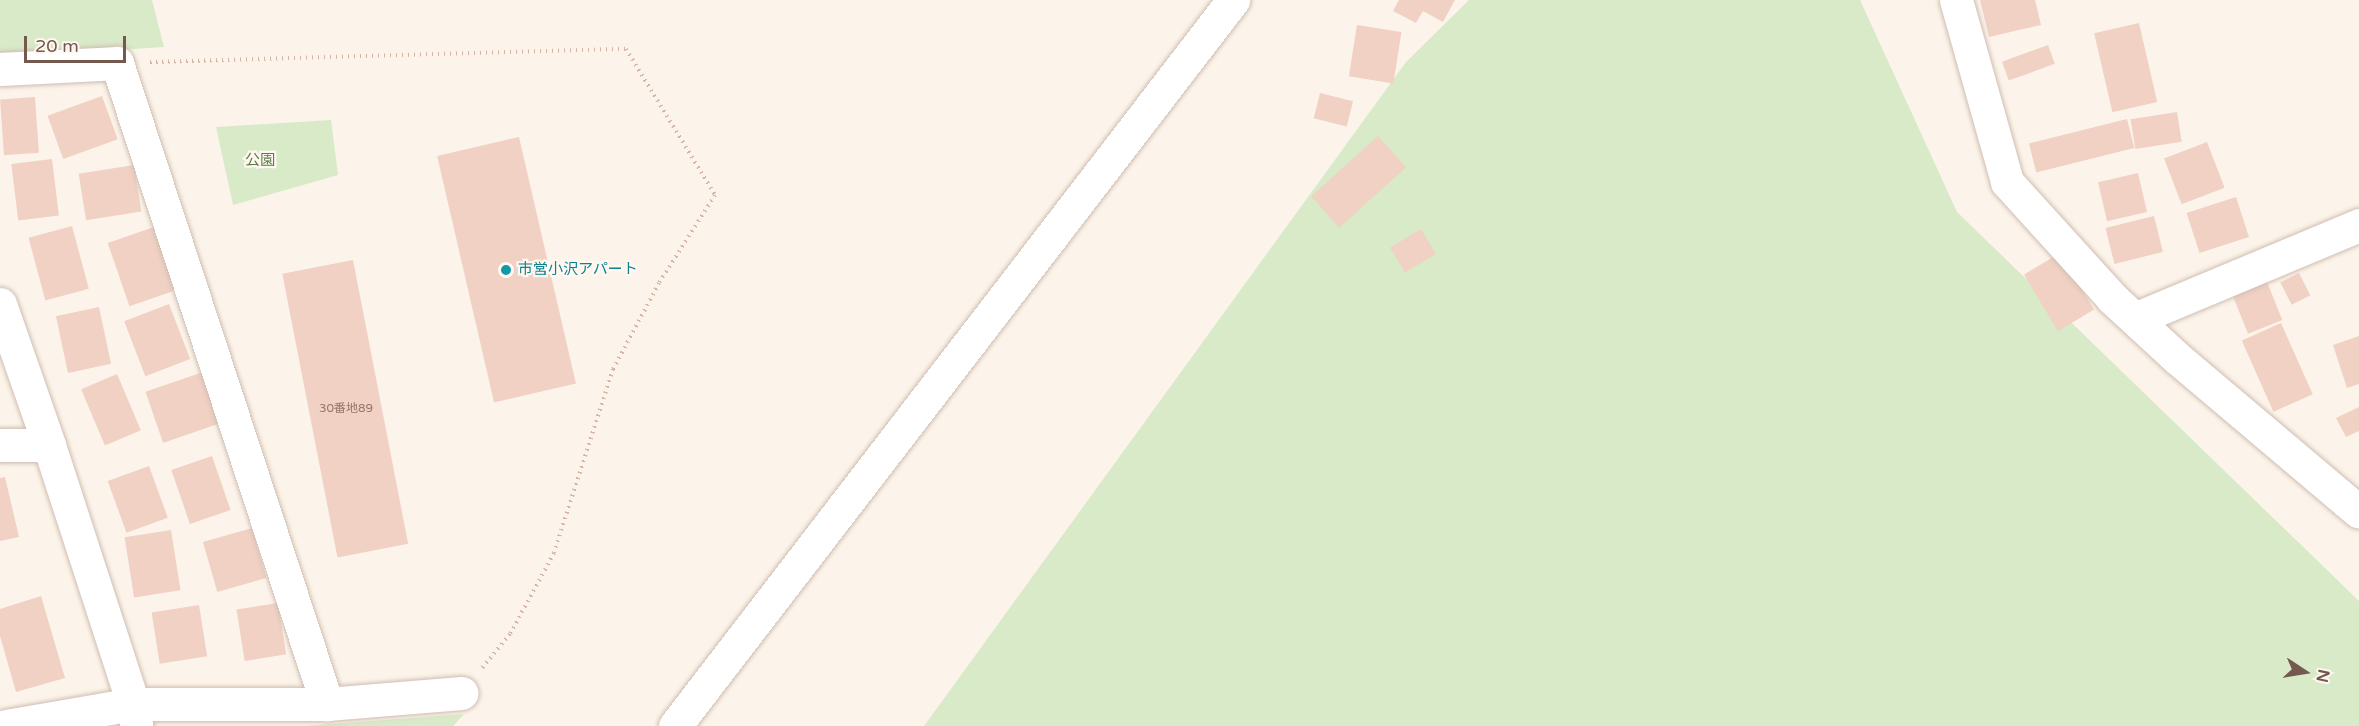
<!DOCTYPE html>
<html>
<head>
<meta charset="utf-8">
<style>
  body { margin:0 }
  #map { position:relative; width:2359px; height:726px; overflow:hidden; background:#fcf4ea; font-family:"Varela Round","Noto Sans JP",sans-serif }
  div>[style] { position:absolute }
  .green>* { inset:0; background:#d8eac8 }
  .building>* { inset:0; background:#f0d1c3; transform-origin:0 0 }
  .path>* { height:4px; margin-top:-2px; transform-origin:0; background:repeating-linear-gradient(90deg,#d6b4a5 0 1.5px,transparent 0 6px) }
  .roads { filter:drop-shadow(0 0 2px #d0bdb2) drop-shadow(0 0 2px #d0bdb2) }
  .minor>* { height:33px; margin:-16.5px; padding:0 16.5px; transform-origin:16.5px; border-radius:16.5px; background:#fff }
  .tertiary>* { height:33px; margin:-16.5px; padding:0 16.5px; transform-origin:16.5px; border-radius:16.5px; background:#fff }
  .dots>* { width:16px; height:16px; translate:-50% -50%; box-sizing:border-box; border:3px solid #fef8f1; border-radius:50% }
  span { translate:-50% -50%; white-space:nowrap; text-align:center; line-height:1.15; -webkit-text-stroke:4.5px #fef8f1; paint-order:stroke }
  .number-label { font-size:12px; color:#94776b }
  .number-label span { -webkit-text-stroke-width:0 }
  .park-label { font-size:15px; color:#5a7b46 }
  .culture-label { font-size:15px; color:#0d838f }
  .left { translate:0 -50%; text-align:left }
  .north { position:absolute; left:2275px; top:642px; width:60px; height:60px; -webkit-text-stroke:4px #fef8f1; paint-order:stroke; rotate:102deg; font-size:16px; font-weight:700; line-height:24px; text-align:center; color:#76594e }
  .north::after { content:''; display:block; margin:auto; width:21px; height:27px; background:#76594e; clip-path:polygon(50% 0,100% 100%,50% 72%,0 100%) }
  .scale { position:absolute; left:24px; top:36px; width:102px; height:27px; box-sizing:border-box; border:3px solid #76594e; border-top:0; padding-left:8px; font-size:18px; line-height:21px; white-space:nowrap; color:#76594e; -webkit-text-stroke:4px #fef8f1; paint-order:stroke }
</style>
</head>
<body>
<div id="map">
  <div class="green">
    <div style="clip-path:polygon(0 0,152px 0,164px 47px,0 58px)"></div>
    <div style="clip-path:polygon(1469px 0,1860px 0,1957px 212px,2359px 601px,2359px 726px,924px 726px,1406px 62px)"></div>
    <div style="clip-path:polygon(331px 120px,338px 175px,233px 205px,216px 127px)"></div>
    <div style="clip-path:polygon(464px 714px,453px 726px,304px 726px)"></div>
  </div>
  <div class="building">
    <div style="clip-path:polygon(1399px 0,1455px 0,1443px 22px,1423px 11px,1416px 23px,1393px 11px)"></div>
    <div style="clip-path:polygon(1980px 0,2035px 0,2041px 25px,1989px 37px)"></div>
    <div style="left:2139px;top:23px;width:81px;height:46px;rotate:77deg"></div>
    <div style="left:1357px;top:25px;width:45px;height:52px;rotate:9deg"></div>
    <div style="left:2048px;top:45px;width:20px;height:49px;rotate:70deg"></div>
    <div style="left:1320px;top:93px;width:34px;height:26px;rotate:14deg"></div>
    <div style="left:102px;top:96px;width:46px;height:58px;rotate:70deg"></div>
    <div style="left:35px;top:97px;width:56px;height:35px;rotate:86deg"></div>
    <div style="left:2177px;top:112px;width:30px;height:47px;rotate:81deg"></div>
    <div style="left:2127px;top:119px;width:30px;height:101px;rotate:76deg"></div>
    <div style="left:1378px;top:136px;width:42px;height:90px;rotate:48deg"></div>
    <div style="left:519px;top:137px;width:253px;height:84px;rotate:77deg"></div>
    <div style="left:2207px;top:142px;width:49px;height:46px;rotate:69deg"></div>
    <div style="left:52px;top:159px;width:57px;height:41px;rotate:83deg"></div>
    <div style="left:134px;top:165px;width:47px;height:56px;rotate:81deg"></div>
    <div style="left:2138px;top:173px;width:40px;height:41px;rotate:77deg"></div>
    <div style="left:2236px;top:197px;width:42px;height:52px;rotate:72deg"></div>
    <div style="left:2154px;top:216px;width:37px;height:50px;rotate:76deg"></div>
    <div style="left:72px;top:226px;width:65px;height:45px;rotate:75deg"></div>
    <div style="left:154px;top:227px;width:67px;height:49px;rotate:71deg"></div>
    <div style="left:1421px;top:229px;width:29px;height:36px;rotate:59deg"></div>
    <div style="left:2060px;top:253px;width:66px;height:42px;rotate:59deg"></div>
    <div style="left:353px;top:260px;width:289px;height:72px;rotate:79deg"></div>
    <div style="left:2299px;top:273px;width:25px;height:21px;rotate:63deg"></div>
    <div style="left:2267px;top:282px;width:41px;height:37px;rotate:68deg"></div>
    <div style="left:169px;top:304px;width:59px;height:48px;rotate:69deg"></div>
    <div style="left:99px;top:307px;width:58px;height:44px;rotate:78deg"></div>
    <div style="left:2281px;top:323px;width:78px;height:43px;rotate:66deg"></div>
    <div style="clip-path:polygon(2359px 336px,2359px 384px,2347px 388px,2333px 345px)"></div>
    <div style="left:206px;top:371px;width:54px;height:64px;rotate:71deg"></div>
    <div style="left:117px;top:374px;width:61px;height:39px;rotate:67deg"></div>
    <div style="clip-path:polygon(2359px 407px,2359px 431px,2346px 437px,2336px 418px)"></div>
    <div style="left:212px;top:456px;width:57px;height:43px;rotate:71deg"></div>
    <div style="left:149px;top:466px;width:55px;height:44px;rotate:70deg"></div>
    <div style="clip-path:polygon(5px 477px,19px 537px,0 541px,0 478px)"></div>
    <div style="left:252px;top:528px;width:52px;height:51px;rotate:74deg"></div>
    <div style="left:171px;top:530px;width:61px;height:47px;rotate:81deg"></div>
    <div style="clip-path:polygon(41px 596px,65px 678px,16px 692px,0 636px,0 609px)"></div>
    <div style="left:278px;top:603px;width:52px;height:42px;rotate:81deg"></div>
    <div style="left:199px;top:605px;width:52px;height:48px;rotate:81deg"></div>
  </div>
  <div class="path">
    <div style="left:150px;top:62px;width:476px;rotate:-1.6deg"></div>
    <div style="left:626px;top:49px;width:171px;rotate:58.6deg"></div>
    <div style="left:715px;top:195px;width:104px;rotate:122.5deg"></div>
    <div style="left:659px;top:283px;width:98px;rotate:118.1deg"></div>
    <div style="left:613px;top:369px;width:193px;rotate:107.8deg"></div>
    <div style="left:554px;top:553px;width:92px;rotate:118.5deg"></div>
    <div style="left:510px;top:634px;width:44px;rotate:129.5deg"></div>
  </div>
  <div class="roads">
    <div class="minor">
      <div style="left:1956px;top:0;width:189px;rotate:74.3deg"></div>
      <div style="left:2007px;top:182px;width:156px;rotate:47.8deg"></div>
      <div style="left:2112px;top:298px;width:88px;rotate:42.7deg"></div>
      <div style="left:2177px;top:358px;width:238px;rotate:40.2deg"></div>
      <div style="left:0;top:69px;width:117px;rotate:-2.9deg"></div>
      <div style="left:117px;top:63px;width:675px;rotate:71.86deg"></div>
      <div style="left:0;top:304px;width:149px;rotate:70.8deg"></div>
      <div style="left:49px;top:445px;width:272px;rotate:72deg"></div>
      <div style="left:133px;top:704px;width:20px;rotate:81deg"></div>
      <div style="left:2137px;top:318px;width:241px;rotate:-22.7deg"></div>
      <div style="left:0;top:445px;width:49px"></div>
      <div style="left:6px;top:726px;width:129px;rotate:-9.8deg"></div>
      <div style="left:133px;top:704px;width:194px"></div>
      <div style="left:327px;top:704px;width:135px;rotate:-4.7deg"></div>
    </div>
    <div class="tertiary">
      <div style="left:675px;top:726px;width:916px;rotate:-52.45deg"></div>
    </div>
  </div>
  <div class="dots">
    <div style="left:506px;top:270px;background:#0f9aa8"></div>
  </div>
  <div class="number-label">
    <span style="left:346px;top:409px">30番地89</span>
  </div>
  <div class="park-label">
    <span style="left:260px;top:161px">公園</span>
  </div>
  <div class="culture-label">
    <span class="left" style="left:518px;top:270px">市営小沢アパート</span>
  </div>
  <div class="north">N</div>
  <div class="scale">20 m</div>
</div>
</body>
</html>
